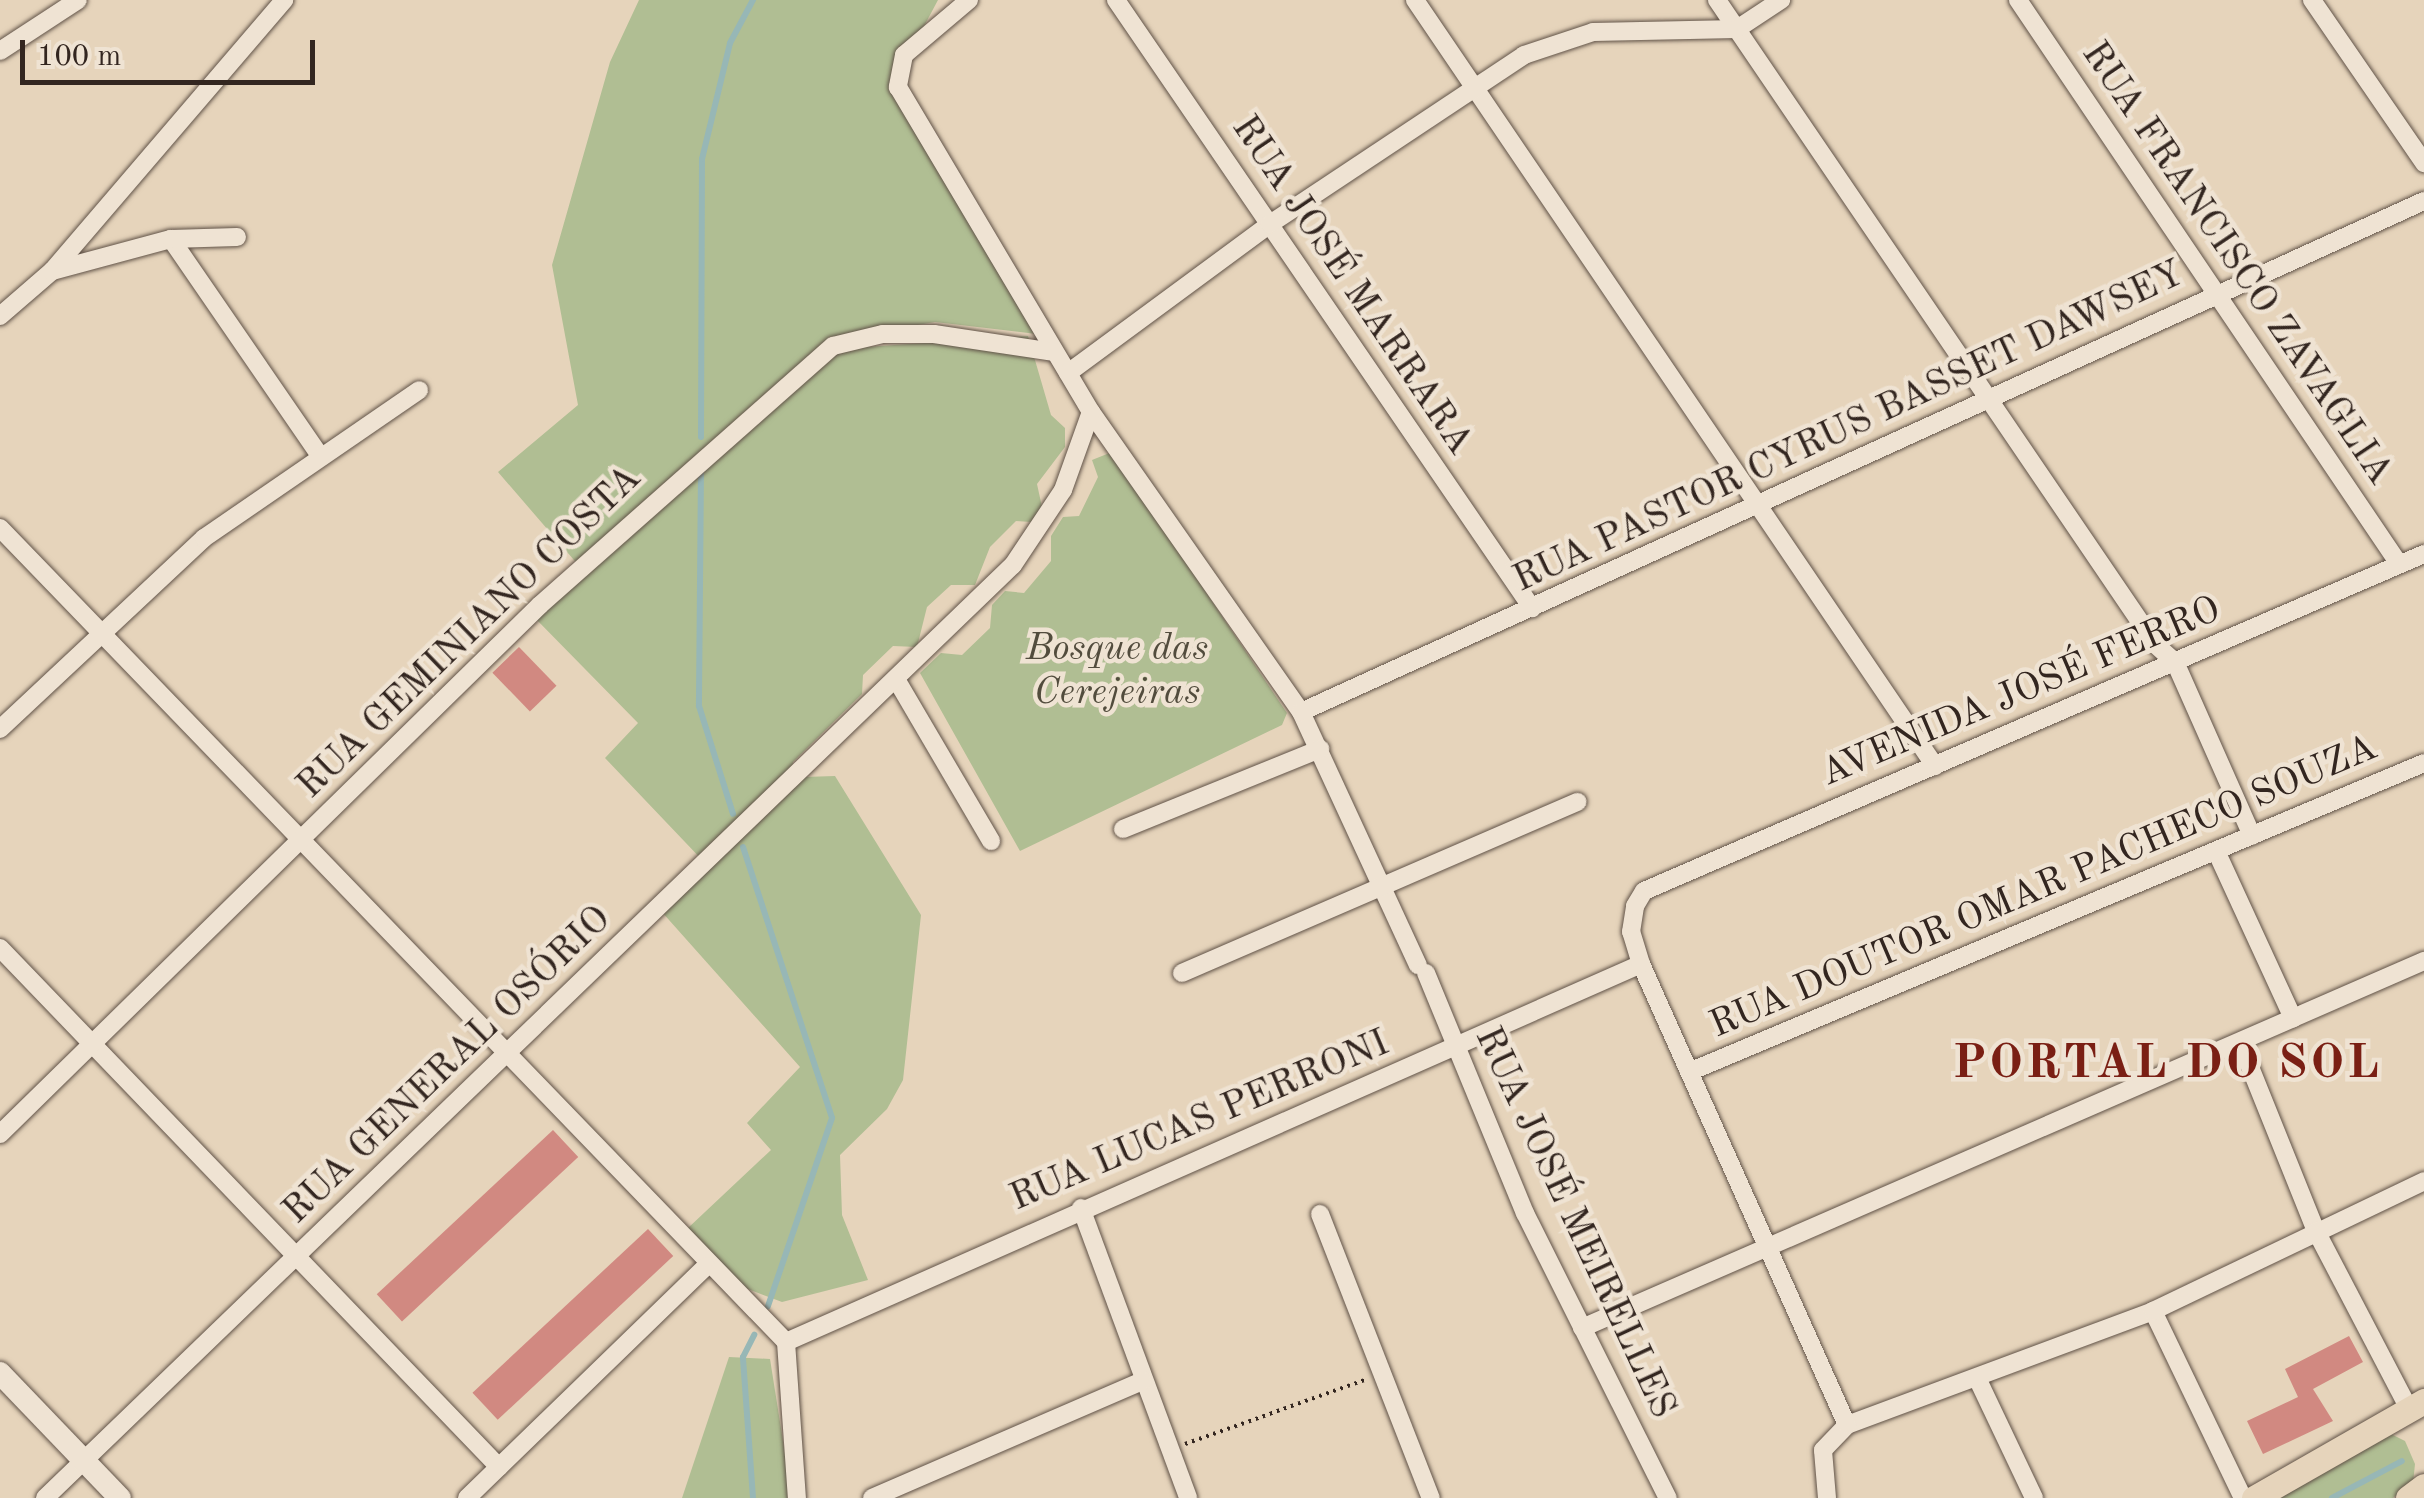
<!DOCTYPE html>
<html>
<head>
<meta charset="utf-8">
<style>
  body { margin:0 }
  #map { position:relative; width:2424px; height:1498px; overflow:hidden; background:#e6d4bb; font-family:"Old Standard TT",serif }
  div>[style] { position:absolute }
  .green>* { inset:0; background:#b0be93 }
  .stream>* { height:6px; margin:-3px; padding:0 3px; transform-origin:3px; border-radius:3px; background:#97b7b6 }
  .building>* { inset:0; background:#d18981; transform-origin:0 0 }
  .path>* { height:4px; margin-top:-2px; transform-origin:0; background:repeating-linear-gradient(90deg,#332620 0 2.5px,transparent 0 7.5px) }
  .roads { filter:drop-shadow(0 0 2px #605247) drop-shadow(0 0 2px #605247) }
  .street>* { height:18px; margin:-9px; padding:0 9px; transform-origin:9px; border-radius:9px; background:#efe3d3 }
  .secondary>* { height:22px; margin:-11px; padding:0 11px; transform-origin:11px; border-radius:11px; background:#efe3d3 }
  .primary>* { height:25px; margin:-12.5px; padding:0 12.5px; transform-origin:12.5px; border-radius:12.5px; background:#e6d4bb }
  span { translate:-50% -50%; white-space:nowrap; text-align:center; line-height:1.15; -webkit-text-stroke:9px #efe3d3; paint-order:stroke }
  .street-label { font-size:38px; color:#332620 }
  .park-label { font-size:38px; color:#524c3d; font-style:italic }
  .district-label { font-size:48px; color:#7a1f14; font-weight:700; letter-spacing:2.5px }
  .scale { position:absolute; left:20px; top:40px; width:295px; height:45px; box-sizing:border-box; border:5px solid #332620; border-top:0; padding-left:12px; font-size:30px; line-height:35px; white-space:nowrap; color:#332620; -webkit-text-stroke:8px #efe3d3; paint-order:stroke }
</style>
</head>
<body>
<div id="map">
  <div class="green">
    <div style="clip-path:polygon(639px 0,938px 0,899px 73px,1053px 336px,935px 322px,836px 339px,835px 349px,1028px 336px,1051px 415px,1065px 428px,1065px 447px,1037px 484px,1042px 507px,1031px 522px,1016px 521px,990px 547px,975px 585px,951px 585px,927px 607px,917px 647px,893px 646px,863px 675px,862px 694px,793px 762px,791px 781px,705px 863px,605px 758px,638px 723px,532px 615px,580px 567px,498px 472px,578px 405px,552px 265px,610px 62px)"></div>
    <div style="clip-path:polygon(1112px 452px,1287px 713px,1282px 725px,1020px 851px,920px 673px,941px 653px,962px 655px,990px 628px,992px 605px,1005px 591px,1024px 593px,1051px 561px,1051px 536px,1063px 517px,1079px 516px,1098px 477px,1092px 460px)"></div>
    <div style="clip-path:polygon(835px 776px,921px 915px,903px 1080px,887px 1109px,840px 1155px,842px 1215px,868px 1280px,782px 1302px,740px 1286px,688px 1228px,771px 1150px,747px 1123px,800px 1067px,661px 911px,804px 777px)"></div>
    <div style="clip-path:polygon(729px 1357px,770px 1359px,792px 1498px,682px 1498px)"></div>
    <div style="clip-path:polygon(2387px 1432px,2405px 1441px,2415px 1464px,2413px 1483px,2393px 1498px,2273px 1498px)"></div>
  </div>
  <div class="stream">
    <div style="left:701px;top:437px;width:278px;rotate:-89.8deg"></div>
    <div style="left:702px;top:159px;width:119px;rotate:-76.4deg"></div>
    <div style="left:730px;top:43px;width:49px;rotate:-61.9deg"></div>
    <div style="left:701px;top:469px;width:237px;rotate:90.5deg"></div>
    <div style="left:699px;top:706px;width:113px;rotate:72.5deg"></div>
    <div style="left:743px;top:847px;width:285px;rotate:71.8deg"></div>
    <div style="left:832px;top:1118px;width:199px;rotate:108.8deg"></div>
    <div style="left:753px;top:1498px;width:141px;rotate:-94.1deg"></div>
    <div style="left:743px;top:1357px;width:25px;rotate:-63deg"></div>
    <div style="left:2332px;top:1498px;width:79px;rotate:-27.9deg"></div>
  </div>
  <div class="building">
    <div style="left:519px;top:647px;width:54px;height:37px;rotate:46deg"></div>
    <div style="left:553px;top:1130px;width:37px;height:241px;rotate:47deg"></div>
    <div style="left:648px;top:1229px;width:37px;height:240px;rotate:47deg"></div>
    <div style="clip-path:polygon(2349px 1336px,2363px 1362px,2313px 1389px,2333px 1421px,2263px 1454px,2247px 1421px,2298px 1397px,2285px 1369px)"></div>
  </div>
  <div class="path">
    <div style="left:1185px;top:1444px;width:191px;rotate:-19.6deg"></div>
  </div>
  <div class="roads">
    <div class="street">
      <div style="left:969px;top:0;width:85px;rotate:139.8deg"></div>
      <div style="left:904px;top:55px;width:33px;rotate:101deg"></div>
      <div style="left:898px;top:87px;width:378px;rotate:59.3deg"></div>
      <div style="left:1091px;top:412px;width:366px;rotate:55deg"></div>
      <div style="left:1301px;top:712px;width:279px;rotate:65.2deg"></div>
      <div style="left:1116px;top:0;width:737px;rotate:55.62deg"></div>
      <div style="left:1415px;top:0;width:926px;rotate:55.83deg"></div>
      <div style="left:1717px;top:0;width:780px;rotate:55.76deg"></div>
      <div style="left:2156px;top:645px;width:25px;rotate:42deg"></div>
      <div style="left:2175px;top:662px;width:190px;rotate:66.1deg"></div>
      <div style="left:2018px;top:0;width:681px;rotate:55.96deg"></div>
      <div style="left:2312px;top:0;width:198px;rotate:55.5deg"></div>
      <div style="left:0;top:51px;width:93px;rotate:-33.2deg"></div>
      <div style="left:171px;top:239px;width:261px;rotate:55.5deg"></div>
      <div style="left:52px;top:271px;width:123px;rotate:-15.1deg"></div>
      <div style="left:171px;top:239px;width:66px;rotate:-1.7deg"></div>
      <div style="left:0;top:316px;width:69px;rotate:-40.9deg"></div>
      <div style="left:52px;top:271px;width:357px;rotate:-49.4deg"></div>
      <div style="left:1068px;top:373px;width:251px;rotate:-36.4deg"></div>
      <div style="left:1270px;top:224px;width:305px;rotate:-33.6deg"></div>
      <div style="left:1524px;top:55px;width:73px;rotate:-18.4deg"></div>
      <div style="left:1593px;top:32px;width:144px;rotate:-1.2deg"></div>
      <div style="left:1737px;top:29px;width:53px;rotate:-33.4deg"></div>
      <div style="left:0;top:528px;width:1132px;rotate:46deg"></div>
      <div style="left:896px;top:679px;width:188px;rotate:59.6deg"></div>
      <div style="left:1301px;top:712px;width:1234px;rotate:-24.47deg"></div>
      <div style="left:0;top:729px;width:279px;rotate:-43.1deg"></div>
      <div style="left:204px;top:538px;width:261px;rotate:-34.5deg"></div>
      <div style="left:1123px;top:829px;width:213px;rotate:-22.1deg"></div>
      <div style="left:2217px;top:853px;width:182px;rotate:65.3deg"></div>
      <div style="left:0;top:948px;width:720px;rotate:46.13deg"></div>
      <div style="left:1182px;top:973px;width:431px;rotate:-23.4deg"></div>
      <div style="left:1426px;top:973px;width:260px;rotate:67.6deg"></div>
      <div style="left:1525px;top:1213px;width:319px;rotate:63.4deg"></div>
      <div style="left:2240px;top:1042px;width:204px;rotate:68.1deg"></div>
      <div style="left:2316px;top:1231px;width:201px;rotate:62.4deg"></div>
      <div style="left:1689px;top:1072px;width:797px;rotate:-22.8deg"></div>
      <div style="left:0;top:1134px;width:756px;rotate:-44.41deg"></div>
      <div style="left:540px;top:605px;width:391px;rotate:-41.5deg"></div>
      <div style="left:833px;top:346px;width:51px;rotate:-13.5deg"></div>
      <div style="left:883px;top:334px;width:51px"></div>
      <div style="left:934px;top:334px;width:122px;rotate:8.5deg"></div>
      <div style="left:1081px;top:1208px;width:309px;rotate:69.7deg"></div>
      <div style="left:1320px;top:1214px;width:305px;rotate:68.7deg"></div>
      <div style="left:2153px;top:1311px;width:208px;rotate:64.3deg"></div>
      <div style="left:1582px;top:1328px;width:919px;rotate:-23.55deg"></div>
      <div style="left:786px;top:1342px;width:935px;rotate:-23.85deg"></div>
      <div style="left:786px;top:1342px;width:156px;rotate:86deg"></div>
      <div style="left:1978px;top:1380px;width:131px;rotate:64.6deg"></div>
      <div style="left:1847px;top:1425px;width:327px;rotate:-20.4deg"></div>
      <div style="left:2153px;top:1311px;width:301px;rotate:-25.6deg"></div>
      <div style="left:45px;top:1498px;width:1344px;rotate:-43.95deg"></div>
      <div style="left:1013px;top:565px;width:90px;rotate:-56.3deg"></div>
      <div style="left:1063px;top:490px;width:83px;rotate:-70.3deg"></div>
      <div style="left:467px;top:1498px;width:333px;rotate:-44.1deg"></div>
      <div style="left:872px;top:1498px;width:295px;rotate:-23.4deg"></div>
      <div style="left:1827px;top:1498px;width:48px;rotate:-94.8deg"></div>
      <div style="left:1823px;top:1450px;width:35px;rotate:-46deg"></div>
      <div style="left:1847px;top:1425px;width:505px;rotate:-114.08deg"></div>
      <div style="left:1641px;top:964px;width:34px;rotate:-107deg"></div>
      <div style="left:1631px;top:932px;width:26px;rotate:-81deg"></div>
      <div style="left:1635px;top:906px;width:17px;rotate:-59deg"></div>
      <div style="left:1644px;top:891px;width:850px;rotate:-23.37deg"></div>
    </div>
    <div class="secondary">
      <div style="left:0;top:1373px;width:173px;rotate:46.2deg"></div>
    </div>
    <div class="primary">
      <div style="left:2254px;top:1498px;width:196px;rotate:-29.7deg"></div>
      <div style="left:2408px;top:1498px;width:20px;rotate:-37deg"></div>
    </div>
  </div>
  <div class="street-label">
    <span style="left:2236px;top:264px;rotate:56deg">RUA FRANCISCO ZAVAGLIA</span>
    <span style="left:1351px;top:286px;rotate:56deg">RUA JOSÉ MARRARA</span>
    <span style="left:1849px;top:428px;rotate:-25deg">RUA PASTOR CYRUS BASSET DAWSEY</span>
    <span style="left:470px;top:633px;rotate:-44deg">RUA GEMINIANO COSTA</span>
    <span style="left:2021px;top:693px;rotate:-23deg">AVENIDA JOSÉ FERRO</span>
    <span style="left:2044px;top:888px;rotate:-23deg">RUA DOUTOR OMAR PACHECO SOUZA</span>
    <span style="left:448px;top:1066px;rotate:-44deg">RUA GENERAL OSÓRIO</span>
    <span style="left:1200px;top:1122px;rotate:-23deg">RUA LUCAS PERRONI</span>
    <span style="left:1574px;top:1223px;rotate:65deg">RUA JOSÉ MEIRELLES</span>
  </div>
  <div class="park-label">
    <span style="left:1117px;top:672px">Bosque das<br>Cerejeiras</span>
  </div>
  <div class="district-label">
    <span style="left:2167px;top:1065px">PORTAL DO SOL</span>
  </div>
  <div class="scale">100 m</div>
</div>
</body>
</html>
